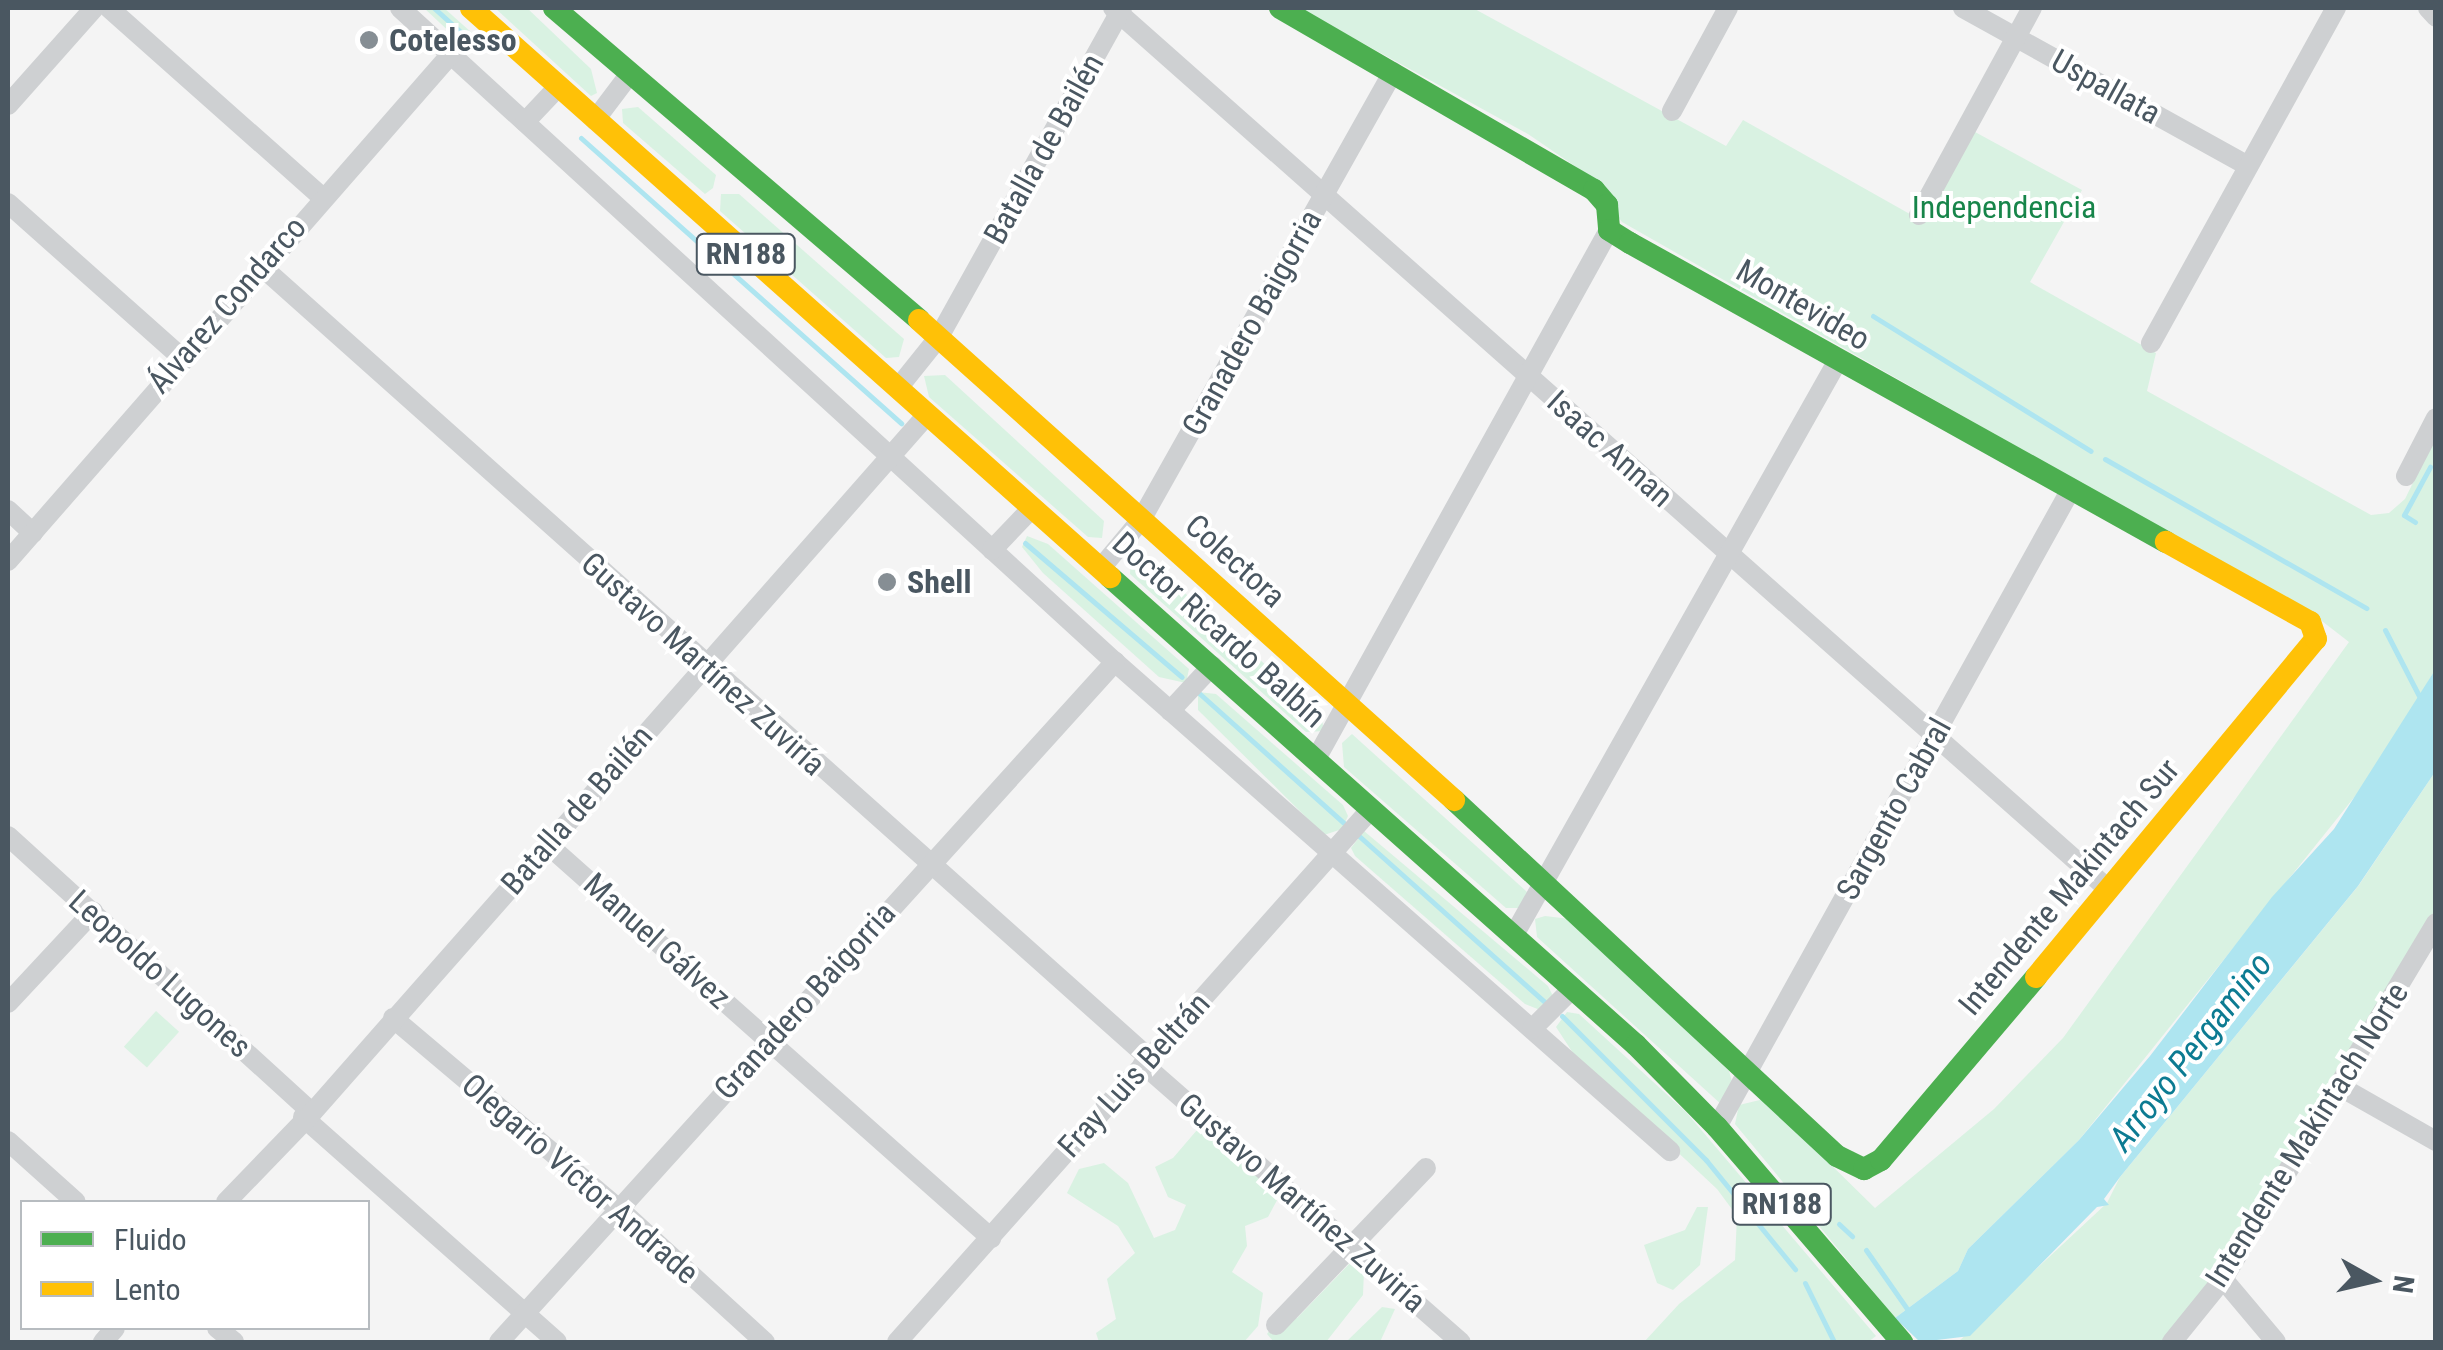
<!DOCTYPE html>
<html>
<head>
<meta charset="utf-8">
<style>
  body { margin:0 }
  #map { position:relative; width:2443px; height:1350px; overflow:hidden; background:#f4f4f4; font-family:"Roboto Condensed",sans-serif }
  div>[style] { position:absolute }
  .green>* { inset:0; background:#d9f2e2; transform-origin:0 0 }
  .water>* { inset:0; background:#aee5f0 }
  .stream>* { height:5px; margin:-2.5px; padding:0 2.5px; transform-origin:2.5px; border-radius:2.5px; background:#aee5f0 }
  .street>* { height:20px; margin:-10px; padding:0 10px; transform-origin:10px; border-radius:10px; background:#ced0d2 }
  .fast>* { height:22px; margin:-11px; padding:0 11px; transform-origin:11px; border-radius:11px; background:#4caf50 }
  .slow>* { height:22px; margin:-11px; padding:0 11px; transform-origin:11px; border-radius:11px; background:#ffc107 }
  .dots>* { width:28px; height:28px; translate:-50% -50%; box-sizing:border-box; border:5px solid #fff; border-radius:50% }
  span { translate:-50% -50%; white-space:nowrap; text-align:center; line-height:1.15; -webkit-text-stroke:8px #fff; paint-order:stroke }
  .shield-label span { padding:2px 8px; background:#fff; border:2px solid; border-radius:8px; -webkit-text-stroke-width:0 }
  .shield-label { font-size:30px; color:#4a5761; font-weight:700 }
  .poi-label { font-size:32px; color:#4a5761; font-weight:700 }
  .left { translate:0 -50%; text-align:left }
  .street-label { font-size:32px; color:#4a5761 }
  .park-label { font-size:32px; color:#17854a }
  .water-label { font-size:35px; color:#0c7b92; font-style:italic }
  .frame { position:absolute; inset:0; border:10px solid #4a5761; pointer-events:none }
  .legend { position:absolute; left:20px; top:1200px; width:350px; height:130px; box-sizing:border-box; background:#fff; border:2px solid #b7bcc0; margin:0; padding:12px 18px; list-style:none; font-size:30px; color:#4a5761 }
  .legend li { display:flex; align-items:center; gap:20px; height:50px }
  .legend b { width:50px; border:2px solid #b7bcc0 }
  .north { position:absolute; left:2323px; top:1230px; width:100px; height:100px; -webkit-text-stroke:8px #fff; paint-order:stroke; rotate:98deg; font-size:28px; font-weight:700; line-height:40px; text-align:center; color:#4a5761 }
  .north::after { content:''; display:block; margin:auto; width:35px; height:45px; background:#4a5761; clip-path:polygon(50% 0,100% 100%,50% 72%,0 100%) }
</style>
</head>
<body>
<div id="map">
  <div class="green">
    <div style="clip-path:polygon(424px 8px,444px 8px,481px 41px,471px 52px)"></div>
    <div style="clip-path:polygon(495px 8px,527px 8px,591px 69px,597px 93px,591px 96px)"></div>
    <div style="clip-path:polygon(1299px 8px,1473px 8px,1726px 146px,1743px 120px,1924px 222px,1975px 132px,2082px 190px,2030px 282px,2156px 353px,2147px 391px,2371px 515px,2389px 513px,2405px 499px,2435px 438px,2435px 670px,2372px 775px,2079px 1140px,1968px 1249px,1958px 1271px,1895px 1318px,1735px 1124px,1739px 1105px,1764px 1099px,1875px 1208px,1994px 1109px,2063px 1038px,2349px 642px,2318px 618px,1622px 222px,1585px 173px,1528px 134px)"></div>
    <div style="clip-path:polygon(638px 107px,716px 175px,713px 188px,705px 194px,623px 123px,622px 109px)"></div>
    <div style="clip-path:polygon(721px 194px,739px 194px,904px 339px,899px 357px,886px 358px,720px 211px)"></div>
    <div style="clip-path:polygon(945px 375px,1104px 521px,1102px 538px,1088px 537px,929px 397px,924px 376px)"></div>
    <div style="clip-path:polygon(1027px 536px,1048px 544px,1189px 669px,1186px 683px,1159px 677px,1043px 573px,1022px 547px)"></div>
    <div style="clip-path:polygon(1131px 554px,1141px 554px,1321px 714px,1324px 731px,1306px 732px,1130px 574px)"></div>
    <div style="clip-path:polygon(1198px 692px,1216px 694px,1343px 805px,1348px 816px,1342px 829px,1324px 835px,1198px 710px)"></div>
    <div style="clip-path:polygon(1352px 734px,1527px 892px,1525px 908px,1506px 908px,1344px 767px,1342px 743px)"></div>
    <div style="clip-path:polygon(2435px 772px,2435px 910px,2218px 1277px,2168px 1342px,1958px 1342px,2107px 1203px,2120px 1177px,2359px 885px)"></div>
    <div style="clip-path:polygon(1364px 831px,1548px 986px,1555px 1000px,1540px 1010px,1525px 1004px,1355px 856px,1351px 848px)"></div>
    <div style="clip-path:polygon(1545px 916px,1570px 919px,1729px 1071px,1733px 1085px,1722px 1105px,1537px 937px,1535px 919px)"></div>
    <div style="left:156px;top:1011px;width:31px;height:48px;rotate:42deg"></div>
    <div style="clip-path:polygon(1567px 1012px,1579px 1014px,1686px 1112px,1876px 1336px,1868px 1342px,1644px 1342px,1679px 1304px,1735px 1260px,1737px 1216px,1717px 1189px,1575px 1056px,1556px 1027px)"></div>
    <div style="clip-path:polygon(1203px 1123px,1282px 1191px,1268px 1217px,1245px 1226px,1247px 1246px,1232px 1272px,1263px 1293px,1258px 1326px,1244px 1342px,1099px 1342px,1096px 1333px,1116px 1319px,1107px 1279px,1135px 1253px,1118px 1226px,1067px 1193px,1079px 1169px,1104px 1163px,1128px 1183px,1154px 1238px,1175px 1230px,1186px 1205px,1168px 1197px,1155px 1167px,1173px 1158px)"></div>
    <div style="clip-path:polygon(1697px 1207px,1708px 1207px,1700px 1265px,1673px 1290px,1657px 1283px,1644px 1245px,1685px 1230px)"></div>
    <div style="clip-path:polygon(1352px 1261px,1364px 1271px,1363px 1295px,1326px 1342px,1274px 1342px,1267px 1334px,1281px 1312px,1297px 1318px)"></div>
    <div style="clip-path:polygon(1382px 1307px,1395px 1309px,1380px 1342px,1346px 1342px)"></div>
  </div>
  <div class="water">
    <div style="clip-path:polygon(2435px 670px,2435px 772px,2358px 886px,2120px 1177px,2104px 1199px,2109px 1205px,2097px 1207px,1970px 1336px,1920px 1342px,1895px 1318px,1958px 1271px,1968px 1249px,2079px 1140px,2150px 1056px,2272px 897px,2334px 829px)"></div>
  </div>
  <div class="stream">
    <div style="left:434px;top:8px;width:54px;rotate:42deg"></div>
    <div style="left:581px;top:138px;width:429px;rotate:41.7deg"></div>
    <div style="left:1873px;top:316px;width:256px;rotate:31.8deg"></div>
    <div style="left:2105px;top:459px;width:301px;rotate:29.7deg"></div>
    <div style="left:2415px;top:522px;width:13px;rotate:-148deg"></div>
    <div style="left:2404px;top:515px;width:55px;rotate:-61.6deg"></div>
    <div style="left:1025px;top:543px;width:206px;rotate:40.5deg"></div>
    <div style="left:2385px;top:630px;width:74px;rotate:62.7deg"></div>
    <div style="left:1200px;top:694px;width:193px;rotate:41.9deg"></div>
    <div style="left:1359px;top:836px;width:252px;rotate:41.8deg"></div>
    <div style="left:1562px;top:1016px;width:204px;rotate:45deg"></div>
    <div style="left:1706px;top:1160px;width:141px;rotate:50.8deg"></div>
    <div style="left:1839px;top:1224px;width:18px;rotate:43deg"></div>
    <div style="left:1866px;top:1250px;width:77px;rotate:55.1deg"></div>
    <div style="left:1805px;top:1283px;width:66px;rotate:63.8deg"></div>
  </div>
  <div class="street">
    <div style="left:109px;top:8px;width:285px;rotate:41.6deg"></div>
    <div style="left:400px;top:8px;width:969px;rotate:42.45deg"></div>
    <div style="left:1115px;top:662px;width:740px;rotate:41.38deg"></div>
    <div style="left:1113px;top:8px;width:1329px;rotate:41.52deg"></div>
    <div style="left:1963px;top:8px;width:326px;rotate:29deg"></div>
    <div style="left:2428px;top:8px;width:12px;rotate:48deg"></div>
    <div style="left:8px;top:105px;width:130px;rotate:-48.4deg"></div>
    <div style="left:1672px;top:111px;width:117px;rotate:-61.5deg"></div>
    <div style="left:595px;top:120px;width:56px;rotate:-52.9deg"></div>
    <div style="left:525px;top:122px;width:48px;rotate:-46.7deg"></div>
    <div style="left:8px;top:203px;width:232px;rotate:41.7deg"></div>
    <div style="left:1919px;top:215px;width:236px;rotate:-61.4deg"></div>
    <div style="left:261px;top:266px;width:1190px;rotate:41.73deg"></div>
    <div style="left:2151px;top:343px;width:383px;rotate:-61.1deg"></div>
    <div style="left:898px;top:388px;width:65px;rotate:-51.2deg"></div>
    <div style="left:939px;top:337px;width:376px;rotate:-60.9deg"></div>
    <div style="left:2406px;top:476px;width:65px;rotate:-62.7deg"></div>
    <div style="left:8px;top:510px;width:34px;rotate:43deg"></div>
    <div style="left:992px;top:550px;width:58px;rotate:-46.4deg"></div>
    <div style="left:8px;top:561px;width:673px;rotate:-48.85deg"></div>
    <div style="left:1101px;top:568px;width:62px;rotate:-50.2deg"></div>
    <div style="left:1141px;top:520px;width:514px;rotate:-60.64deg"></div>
    <div style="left:1170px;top:711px;width:62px;rotate:-47deg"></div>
    <div style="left:1316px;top:759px;width:605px;rotate:-61.02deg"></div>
    <div style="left:8px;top:836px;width:411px;rotate:42.3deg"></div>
    <div style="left:547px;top:844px;width:594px;rotate:41.59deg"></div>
    <div style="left:1514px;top:935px;width:658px;rotate:-60.59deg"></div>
    <div style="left:8px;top:1003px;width:125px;rotate:-47deg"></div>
    <div style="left:393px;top:1018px;width:294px;rotate:40.2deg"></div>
    <div style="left:618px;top:1208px;width:199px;rotate:42.4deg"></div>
    <div style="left:1532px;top:1029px;width:58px;rotate:-45deg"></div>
    <div style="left:1143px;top:1064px;width:422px;rotate:41.2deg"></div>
    <div style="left:2339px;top:1086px;width:112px;rotate:29.6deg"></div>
    <div style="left:303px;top:1117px;width:339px;rotate:41.5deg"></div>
    <div style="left:1717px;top:1127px;width:727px;rotate:-60.97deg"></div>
    <div style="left:8px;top:1141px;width:91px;rotate:41.9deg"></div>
    <div style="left:226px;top:1202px;width:124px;rotate:-46deg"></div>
    <div style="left:312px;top:1113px;width:930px;rotate:-48.62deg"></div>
    <div style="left:2223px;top:1279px;width:82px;rotate:49.9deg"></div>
    <div style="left:1276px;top:1325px;width:217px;rotate:-46.3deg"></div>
    <div style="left:217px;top:1328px;width:22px;rotate:39deg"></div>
    <div style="left:103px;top:1342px;width:18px;rotate:-49deg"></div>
    <div style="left:499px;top:1342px;width:918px;rotate:-47.83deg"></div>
    <div style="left:897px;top:1342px;width:713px;rotate:-48.35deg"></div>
    <div style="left:2172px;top:1342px;width:81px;rotate:-51deg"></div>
    <div style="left:2223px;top:1279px;width:415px;rotate:-59.1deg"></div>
  </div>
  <div class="fast">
    <div style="left:554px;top:8px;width:480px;rotate:40.5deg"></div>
    <div style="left:1280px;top:8px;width:363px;rotate:30.1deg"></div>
    <div style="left:1594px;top:190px;width:20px;rotate:49deg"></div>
    <div style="left:1607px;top:205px;width:25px;rotate:85deg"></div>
    <div style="left:1609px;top:230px;width:25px;rotate:32deg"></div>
    <div style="left:1630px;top:243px;width:614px;rotate:29.15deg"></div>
    <div style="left:1110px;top:577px;width:704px;rotate:41.66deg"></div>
    <div style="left:1636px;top:1045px;width:115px;rotate:45.4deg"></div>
    <div style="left:1717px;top:1127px;width:284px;rotate:49.3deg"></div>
    <div style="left:1454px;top:800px;width:523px;rotate:42.91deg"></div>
    <div style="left:1837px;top:1156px;width:30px;rotate:26deg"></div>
    <div style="left:1864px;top:1169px;width:19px;rotate:-28deg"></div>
    <div style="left:1881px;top:1160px;width:240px;rotate:-49.7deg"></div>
  </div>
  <div class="slow">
    <div style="left:471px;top:8px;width:856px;rotate:41.68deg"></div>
    <div style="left:919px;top:320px;width:719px;rotate:41.9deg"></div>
    <div style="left:2036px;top:977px;width:439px;rotate:-50.4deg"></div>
    <div style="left:2316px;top:639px;width:18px;rotate:-109deg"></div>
    <div style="left:2310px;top:622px;width:165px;rotate:-150.9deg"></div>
  </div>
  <div class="dots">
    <div style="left:369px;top:40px;background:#868e94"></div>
    <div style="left:887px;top:582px;background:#868e94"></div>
  </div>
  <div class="shield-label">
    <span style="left:746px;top:254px">RN188</span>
    <span style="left:1782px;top:1204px">RN188</span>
  </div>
  <div class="poi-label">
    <span class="left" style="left:389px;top:40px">Cotelesso</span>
    <span class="left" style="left:907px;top:582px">Shell</span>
  </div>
  <div class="street-label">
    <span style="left:2106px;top:87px;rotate:29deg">Uspallata</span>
    <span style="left:1044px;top:149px;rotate:-61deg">Batalla de Bailén</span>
    <span style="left:227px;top:305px;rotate:-49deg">Álvarez Condarco</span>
    <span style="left:1803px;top:305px;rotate:30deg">Montevideo</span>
    <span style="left:1252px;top:323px;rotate:-61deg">Granadero Baigorria</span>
    <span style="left:1610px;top:449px;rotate:42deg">Isaac Annan</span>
    <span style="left:1235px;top:561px;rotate:42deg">Colectora</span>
    <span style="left:1219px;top:630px;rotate:42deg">Doctor Ricardo Balbín</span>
    <span style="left:703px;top:664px;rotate:42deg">Gustavo Martínez Zuviría</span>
    <span style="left:1894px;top:809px;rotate:-61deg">Sargento Cabral</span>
    <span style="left:577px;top:810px;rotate:-49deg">Batalla de Bailén</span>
    <span style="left:2069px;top:887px;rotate:-50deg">Intendente Makintach Sur</span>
    <span style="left:657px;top:941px;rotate:42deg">Manuel Gálvez</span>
    <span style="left:160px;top:974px;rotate:42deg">Leopoldo Lugones</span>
    <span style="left:805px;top:1001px;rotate:-48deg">Granadero Baigorria</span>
    <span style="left:1134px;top:1075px;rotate:-48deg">Fray Luis Beltrán</span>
    <span style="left:2307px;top:1135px;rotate:-58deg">Intendente Makintach Norte</span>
    <span style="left:580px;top:1179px;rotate:41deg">Olegario Víctor Andrade</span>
    <span style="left:1302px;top:1203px;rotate:41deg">Gustavo Martínez Zuviría</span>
  </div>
  <div class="park-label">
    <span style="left:2004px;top:207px">Independencia</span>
  </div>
  <div class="water-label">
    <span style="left:2191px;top:1052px;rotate:-52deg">Arroyo Pergamino</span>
  </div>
  <div class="frame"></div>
  <ul class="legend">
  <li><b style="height:12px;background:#4caf50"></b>Fluido</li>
  <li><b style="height:12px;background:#ffc107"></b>Lento</li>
  </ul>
  <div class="north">N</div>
</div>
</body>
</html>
